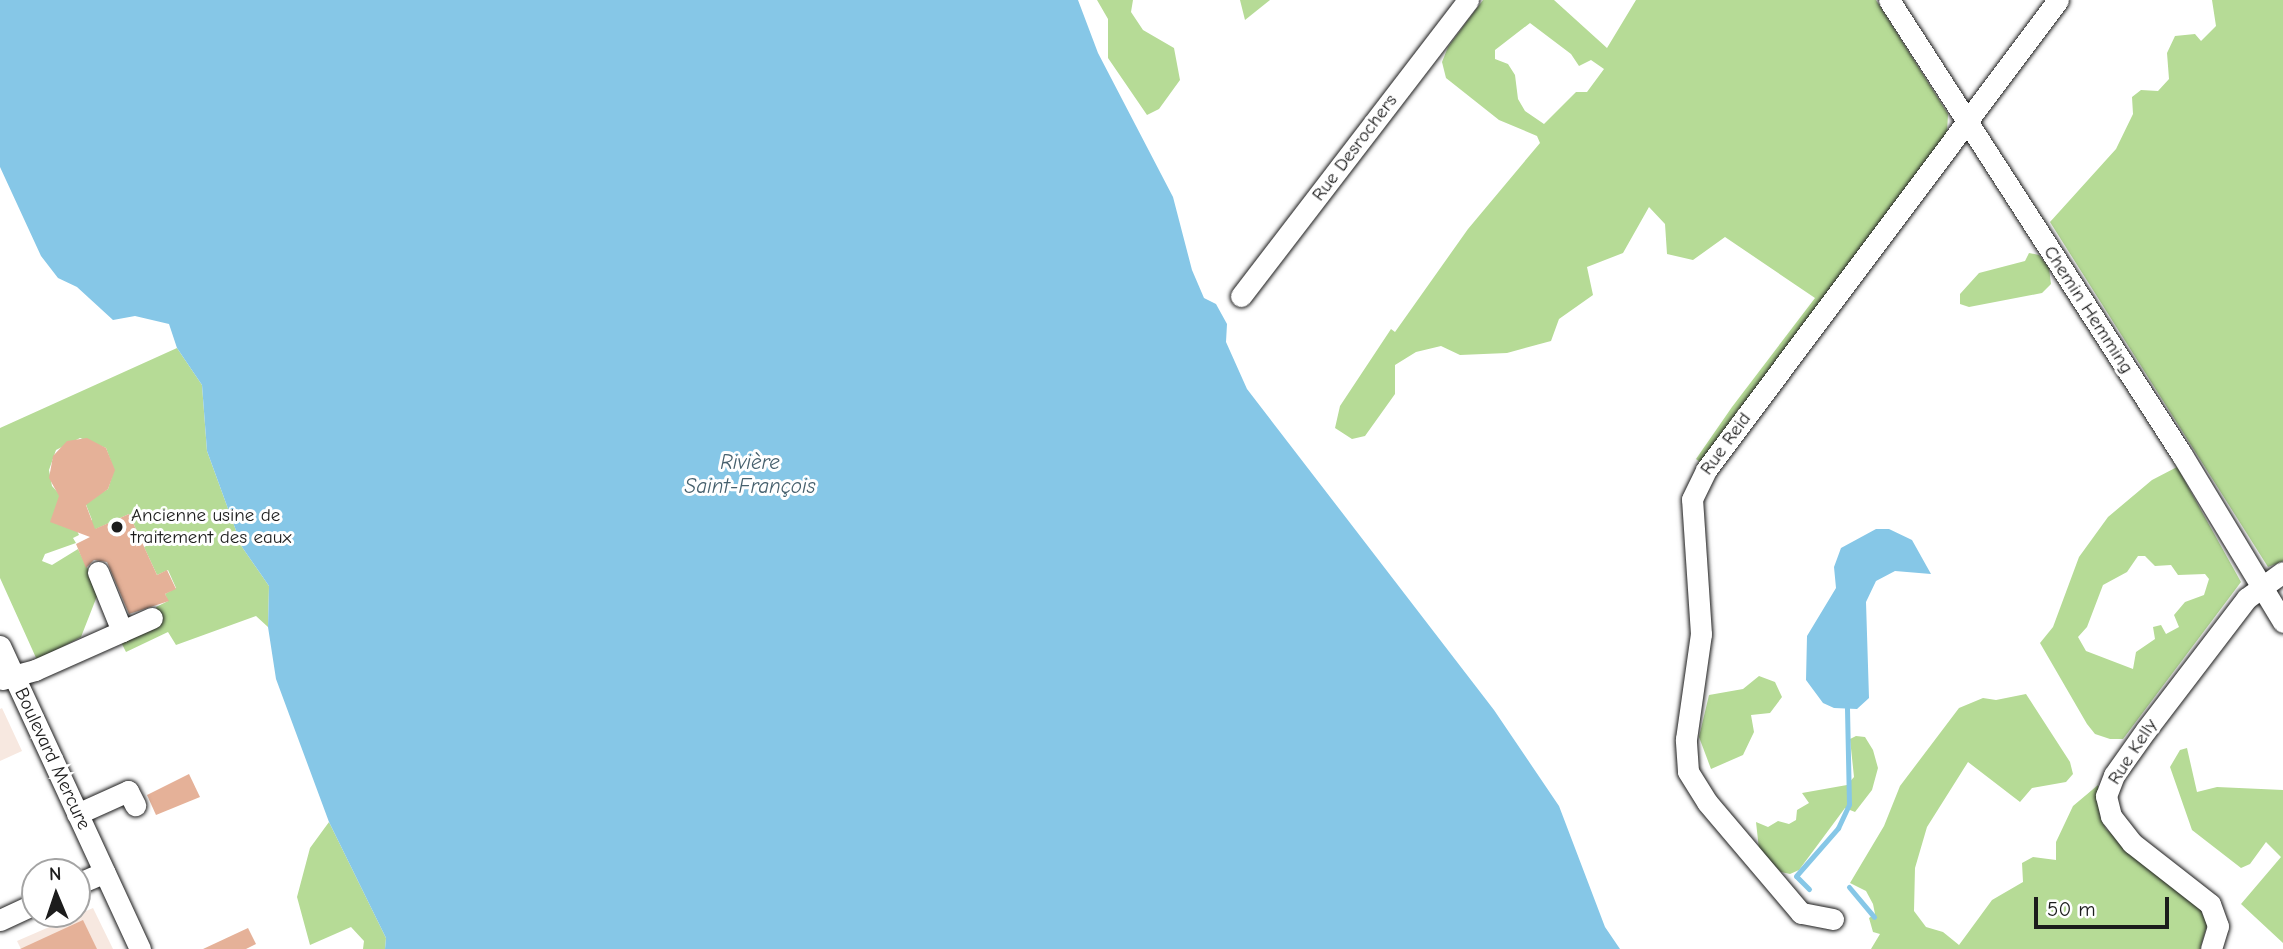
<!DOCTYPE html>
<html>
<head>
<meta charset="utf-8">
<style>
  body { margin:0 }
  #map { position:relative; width:2283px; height:949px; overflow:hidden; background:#fff; font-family:"Comic Neue",sans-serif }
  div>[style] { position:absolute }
  .built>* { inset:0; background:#f7e8e0 }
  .green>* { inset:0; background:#b6db96 }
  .water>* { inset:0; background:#86c7e7 }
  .stream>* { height:5px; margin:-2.5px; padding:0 2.5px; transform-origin:2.5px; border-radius:2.5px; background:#86c7e7 }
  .building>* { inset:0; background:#e5b198 }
  .roads { filter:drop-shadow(0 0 2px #1c1c1c) drop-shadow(0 0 2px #1c1c1c) }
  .minor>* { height:21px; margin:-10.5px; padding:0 10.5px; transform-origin:10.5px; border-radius:10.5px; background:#fff }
  .dots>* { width:19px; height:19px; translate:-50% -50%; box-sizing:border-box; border:4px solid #fff; border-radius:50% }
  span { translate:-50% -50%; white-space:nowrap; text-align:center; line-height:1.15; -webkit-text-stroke:6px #fff; paint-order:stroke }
  .street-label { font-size:19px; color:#1c1c1c }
  .poi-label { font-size:19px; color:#1c1c1c }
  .left { translate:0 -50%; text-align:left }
  .water-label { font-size:21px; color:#46606d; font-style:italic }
  .north { position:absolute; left:21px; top:858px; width:70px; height:70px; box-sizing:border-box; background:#fff; border:2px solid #a4a4a4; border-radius:50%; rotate:358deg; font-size:19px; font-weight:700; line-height:28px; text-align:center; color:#1c1c1c }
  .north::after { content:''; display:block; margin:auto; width:24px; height:32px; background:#1c1c1c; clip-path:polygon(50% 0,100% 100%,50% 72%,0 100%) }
  .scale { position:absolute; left:2034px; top:897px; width:135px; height:32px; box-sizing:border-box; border:4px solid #1c1c1c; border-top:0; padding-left:9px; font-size:21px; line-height:24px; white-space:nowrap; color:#1c1c1c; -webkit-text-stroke:5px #fff; paint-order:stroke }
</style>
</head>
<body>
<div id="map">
  <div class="built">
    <div style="clip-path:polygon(2px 708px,22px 751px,0 761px,0 709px)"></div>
    <div style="clip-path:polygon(93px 908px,113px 949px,21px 949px,17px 941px)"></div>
  </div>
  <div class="green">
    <div style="clip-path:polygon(1097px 0,1133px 0,1131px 12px,1143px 30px,1174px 48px,1180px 80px,1159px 109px,1147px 115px,1108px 58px,1108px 19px)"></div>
    <div style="clip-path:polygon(1240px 0,1270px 0,1245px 20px)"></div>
    <div style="clip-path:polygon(evenodd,1483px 0,1554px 0,1607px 48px,1636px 0,1876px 0,1948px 114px,1947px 132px,1700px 462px,1696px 459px,1732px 407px,1815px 298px,1725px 237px,1693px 260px,1667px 254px,1665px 224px,1649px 207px,1623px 253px,1587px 267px,1593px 295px,1559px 319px,1551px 341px,1507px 353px,1460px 355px,1441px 346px,1416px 352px,1395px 365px,1395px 394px,1365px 436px,1352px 439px,1335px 428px,1340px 406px,1391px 329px,1395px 332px,1468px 229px,1540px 143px,1537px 136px,1499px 120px,1446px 78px,1442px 62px,1448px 47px,1483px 0,1530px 23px,1571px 54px,1579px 66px,1591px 60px,1604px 69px,1587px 92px,1576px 92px,1544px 124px,1525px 111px,1518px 99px,1515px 75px,1508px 64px,1495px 59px,1495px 50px,1530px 23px)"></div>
    <div style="clip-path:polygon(2212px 0,2283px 0,2283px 561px,2268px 567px,2050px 222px,2116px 149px,2133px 114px,2132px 97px,2141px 90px,2158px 91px,2169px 79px,2167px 53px,2175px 36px,2195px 34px,2201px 41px,2216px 26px)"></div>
    <div style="clip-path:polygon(2029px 253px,2039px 255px,2049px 268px,2051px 284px,2042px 293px,1969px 307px,1960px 304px,1960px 294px,1979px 273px,2025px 261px)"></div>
    <div style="clip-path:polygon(177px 348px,202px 385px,207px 451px,242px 547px,269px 586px,268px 627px,256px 616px,176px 645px,168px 632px,126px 652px,119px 638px,161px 620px,156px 607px,168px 601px,165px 594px,176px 588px,168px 570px,157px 575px,144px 547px,153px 543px,150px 534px,140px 538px,129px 514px,87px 533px,84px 525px,92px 520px,85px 502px,108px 489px,114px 470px,106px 448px,80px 438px,56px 450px,49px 470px,52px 486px,62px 497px,79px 535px,73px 538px,76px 543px,45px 554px,42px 561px,52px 565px,78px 549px,99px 591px,81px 637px,37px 660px,0 578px,0 428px)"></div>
    <div style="clip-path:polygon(evenodd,2177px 467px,2241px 582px,2123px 739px,2110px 739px,2095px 734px,2087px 724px,2040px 643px,2053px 627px,2079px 557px,2108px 517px,2152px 480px,2177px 467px,2138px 556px,2145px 556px,2155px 566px,2171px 565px,2178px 575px,2205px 574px,2209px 579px,2204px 595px,2185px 602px,2174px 615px,2179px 627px,2166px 634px,2161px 625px,2153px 627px,2155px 639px,2136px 652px,2133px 669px,2086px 651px,2078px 637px,2087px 627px,2103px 585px,2127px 572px,2138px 556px)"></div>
    <div style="clip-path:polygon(1759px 676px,1775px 682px,1782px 697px,1770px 713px,1751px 715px,1754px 732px,1743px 755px,1711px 769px,1699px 737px,1709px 695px,1743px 689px)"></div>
    <div style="clip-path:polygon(2026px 694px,2070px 762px,2073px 774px,2066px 782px,2032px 788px,2020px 802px,1968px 762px,1927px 827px,1915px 868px,1914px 911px,1926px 927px,1943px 932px,1959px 945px,1992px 900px,2023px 882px,2022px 863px,2033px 857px,2056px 860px,2056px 842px,2073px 806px,2098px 785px,2100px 817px,2106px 829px,2199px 906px,2207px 925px,2200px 949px,1871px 949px,1880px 934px,1873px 932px,1869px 918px,1875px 914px,1873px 904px,1866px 891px,1850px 883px,1884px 826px,1900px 786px,1959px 708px,1983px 698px,1996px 700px)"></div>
    <div style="clip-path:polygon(1856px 736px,1865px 737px,1873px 750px,1878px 768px,1872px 790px,1855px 812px,1845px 808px,1799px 870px,1790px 874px,1781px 872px,1759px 849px,1756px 822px,1768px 827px,1778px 821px,1789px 824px,1796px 820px,1797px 810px,1809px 803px,1802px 793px,1847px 785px,1854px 777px,1850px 739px)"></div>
    <div style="clip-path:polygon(2187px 748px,2197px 792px,2217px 787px,2283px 790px,2283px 943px,2241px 904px,2281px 857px,2266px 842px,2250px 864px,2241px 868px,2192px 830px,2170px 767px,2180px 750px)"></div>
    <div style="clip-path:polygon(329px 822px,386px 938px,385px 949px,363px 949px,364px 941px,351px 927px,310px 945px,297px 897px,310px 848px)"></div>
  </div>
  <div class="water">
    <div style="clip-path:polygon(0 0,1078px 0,1098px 53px,1173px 197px,1192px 270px,1204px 298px,1216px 304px,1227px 324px,1226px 342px,1247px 389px,1494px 710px,1559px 806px,1605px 927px,1620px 949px,385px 949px,386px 938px,329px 822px,276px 679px,268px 627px,269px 586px,242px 547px,207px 451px,202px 385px,177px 348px,169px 324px,135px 316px,113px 320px,77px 287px,58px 278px,41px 256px,0 167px)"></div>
    <div style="clip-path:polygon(1876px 529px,1889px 529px,1912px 540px,1931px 574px,1895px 571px,1876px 581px,1866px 602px,1869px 698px,1857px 709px,1834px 708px,1823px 703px,1806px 680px,1807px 636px,1836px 588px,1834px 567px,1841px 548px)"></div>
  </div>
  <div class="stream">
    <div style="left:1849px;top:887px;width:39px;rotate:50deg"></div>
    <div style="left:1809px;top:889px;width:18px;rotate:-135deg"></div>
    <div style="left:1796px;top:876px;width:64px;rotate:-48.8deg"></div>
    <div style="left:1838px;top:828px;width:26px;rotate:-65deg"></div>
    <div style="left:1849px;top:804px;width:99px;rotate:-91.2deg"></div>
  </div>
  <div class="building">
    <div style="clip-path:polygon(87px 438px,106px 448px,115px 470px,108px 489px,86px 505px,95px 529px,129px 514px,157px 575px,167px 570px,176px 589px,165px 594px,169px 601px,129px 614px,107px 562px,94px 560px,86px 568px,76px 544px,90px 537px,50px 522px,59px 496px,49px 478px,53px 456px,67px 441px)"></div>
    <div style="clip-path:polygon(189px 774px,200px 797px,156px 815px,147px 795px)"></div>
    <div style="clip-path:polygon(83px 920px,97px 949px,20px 949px)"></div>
    <div style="clip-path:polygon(248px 928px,256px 944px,246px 949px,203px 949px)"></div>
  </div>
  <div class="roads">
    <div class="minor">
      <div style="left:1889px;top:0;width:541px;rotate:57.22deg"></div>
      <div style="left:2182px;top:455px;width:195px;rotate:58.8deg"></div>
      <div style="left:1241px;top:296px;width:373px;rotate:-52.5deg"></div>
      <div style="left:98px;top:572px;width:64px;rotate:67.9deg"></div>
      <div style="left:0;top:646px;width:334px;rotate:65.2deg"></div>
      <div style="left:2px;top:679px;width:34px;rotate:-15deg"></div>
      <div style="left:35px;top:670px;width:128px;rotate:-24deg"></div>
      <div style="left:77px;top:814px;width:56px;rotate:-24.3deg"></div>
      <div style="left:128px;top:791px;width:16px;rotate:63deg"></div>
      <div style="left:77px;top:884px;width:30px;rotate:-23deg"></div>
      <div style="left:1833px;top:919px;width:33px;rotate:-169deg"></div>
      <div style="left:1801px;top:913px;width:145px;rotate:-130.3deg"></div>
      <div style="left:1707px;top:802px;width:36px;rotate:-122deg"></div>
      <div style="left:1688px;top:771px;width:32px;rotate:-94deg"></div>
      <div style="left:1686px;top:739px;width:106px;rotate:-81.9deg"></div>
      <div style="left:1701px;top:634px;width:135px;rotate:-93.8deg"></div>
      <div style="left:1692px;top:499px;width:32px;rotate:-64deg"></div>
      <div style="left:1706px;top:470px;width:587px;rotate:-53.17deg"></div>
      <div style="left:0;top:920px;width:38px;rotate:-25deg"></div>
      <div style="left:2211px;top:949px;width:24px;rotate:-73deg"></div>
      <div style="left:2218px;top:926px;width:23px;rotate:-110deg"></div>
      <div style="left:2210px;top:904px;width:99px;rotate:-142deg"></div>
      <div style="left:2132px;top:843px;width:34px;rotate:-128deg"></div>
      <div style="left:2111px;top:816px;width:21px;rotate:-104deg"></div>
      <div style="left:2106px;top:796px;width:22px;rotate:-69deg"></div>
      <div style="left:2114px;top:775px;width:55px;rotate:-54.6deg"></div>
      <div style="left:2146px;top:730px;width:166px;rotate:-52.6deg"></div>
      <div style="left:2247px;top:598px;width:44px;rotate:-35.8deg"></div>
    </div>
  </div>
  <div class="dots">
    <div style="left:117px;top:527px;background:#1c1c1c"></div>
  </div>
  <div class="street-label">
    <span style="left:1355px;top:148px;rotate:-53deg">Rue Desrochers</span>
    <span style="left:2088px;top:310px;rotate:57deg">Chemin Hemming</span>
    <span style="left:1726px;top:444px;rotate:-54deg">Rue Reid</span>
    <span style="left:2133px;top:752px;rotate:-57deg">Rue Kelly</span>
    <span style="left:52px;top:759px;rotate:65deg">Boulevard Mercure</span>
  </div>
  <div class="poi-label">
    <span class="left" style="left:131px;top:527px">Ancienne usine de<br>traitement des eaux</span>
  </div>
  <div class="water-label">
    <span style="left:750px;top:474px">Rivière<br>Saint-François</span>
  </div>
  <div class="north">N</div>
  <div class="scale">50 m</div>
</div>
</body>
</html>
